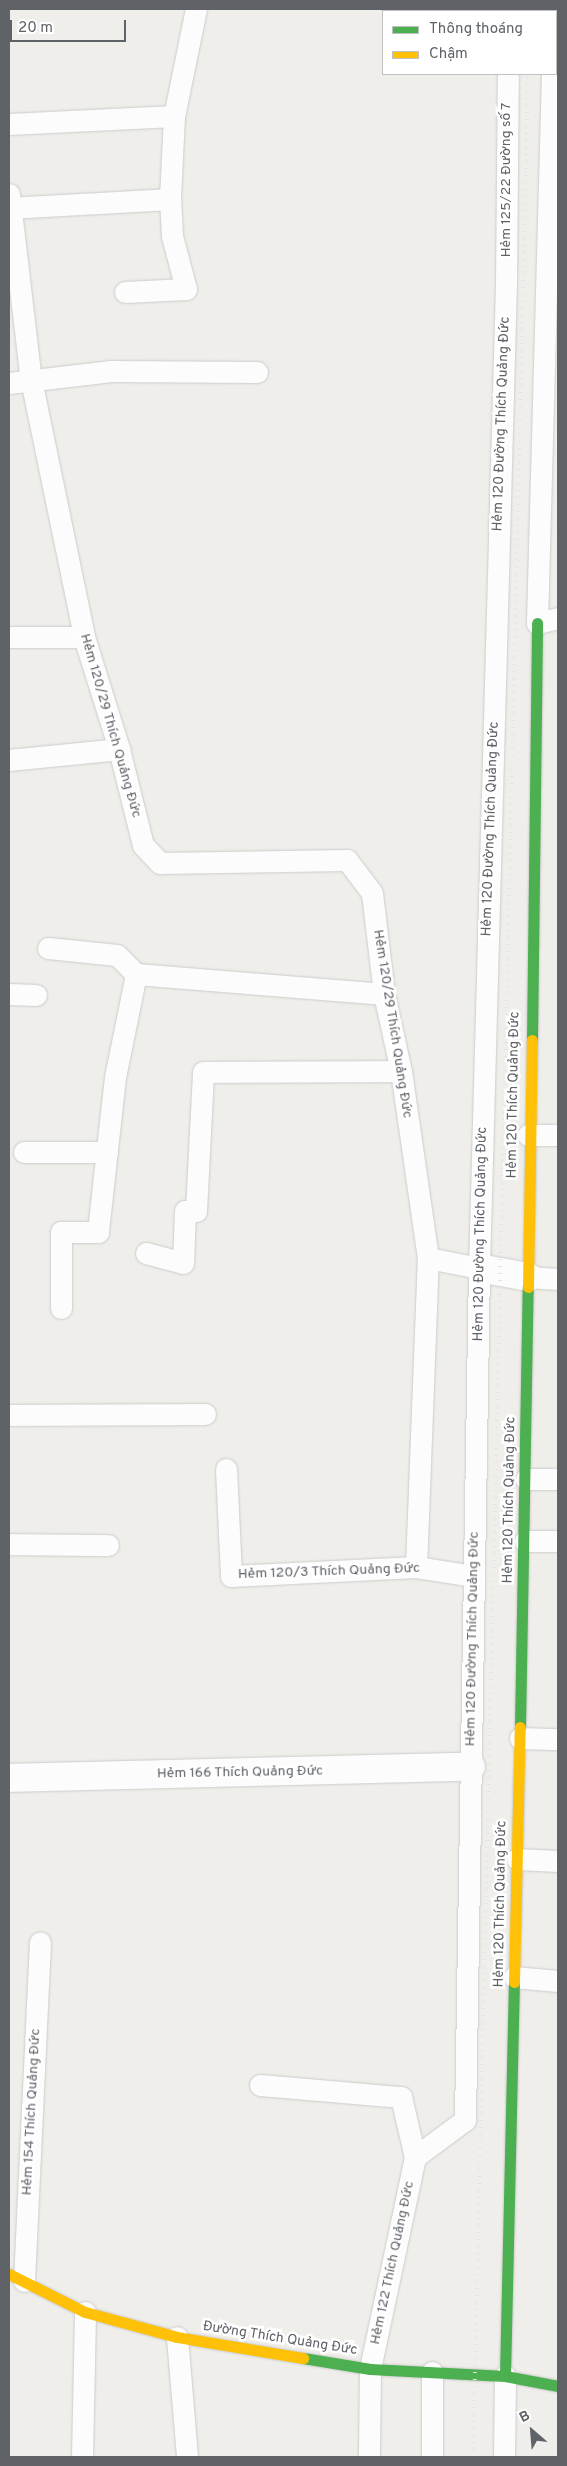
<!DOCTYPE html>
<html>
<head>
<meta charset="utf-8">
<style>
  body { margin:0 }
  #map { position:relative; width:567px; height:2466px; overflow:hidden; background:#efeeea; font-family:Overpass,sans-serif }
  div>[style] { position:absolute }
  .roads { filter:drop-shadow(0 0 1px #cbcccc) drop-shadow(0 0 1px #cbcccc) }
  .lane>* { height:21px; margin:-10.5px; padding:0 10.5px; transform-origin:10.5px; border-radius:10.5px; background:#fdfcfc }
  .street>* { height:28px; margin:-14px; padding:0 14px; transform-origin:14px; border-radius:14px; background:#fdfcfc }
  .fast>* { height:11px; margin:-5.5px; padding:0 5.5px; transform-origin:5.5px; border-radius:5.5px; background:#4caf50 }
  .slow>* { height:11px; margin:-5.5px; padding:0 5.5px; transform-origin:5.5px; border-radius:5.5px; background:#ffc107 }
  .rail>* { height:4px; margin-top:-2px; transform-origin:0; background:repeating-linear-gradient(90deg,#e4e4e4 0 1px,transparent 0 7px) }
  span { translate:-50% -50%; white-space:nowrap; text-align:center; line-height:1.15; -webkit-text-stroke:5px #fff; paint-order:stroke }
  .street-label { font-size:14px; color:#5f6368 }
  .frame { position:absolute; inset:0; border:10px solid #5f6368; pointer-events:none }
  .legend { position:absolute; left:382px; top:10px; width:175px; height:65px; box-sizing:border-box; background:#fff; border:1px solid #bfc1c3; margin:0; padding:6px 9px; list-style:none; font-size:15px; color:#5f6368 }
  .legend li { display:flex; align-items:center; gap:10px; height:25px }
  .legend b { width:25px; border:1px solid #bfc1c3 }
  .north { position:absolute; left:507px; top:2406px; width:50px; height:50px; -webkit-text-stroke:4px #fff; paint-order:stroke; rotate:333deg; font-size:14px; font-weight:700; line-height:20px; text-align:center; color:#5f6368 }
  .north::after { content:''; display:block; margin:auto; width:18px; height:22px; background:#5f6368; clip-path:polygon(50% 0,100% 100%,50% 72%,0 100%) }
  .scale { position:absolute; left:10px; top:20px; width:116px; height:22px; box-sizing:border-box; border:2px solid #5f6368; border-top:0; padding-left:6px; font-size:15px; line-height:18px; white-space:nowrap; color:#5f6368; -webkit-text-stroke:4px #fff; paint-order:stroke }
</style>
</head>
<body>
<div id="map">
  <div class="roads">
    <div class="lane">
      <div style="left:508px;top:11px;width:2px;rotate:-90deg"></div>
      <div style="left:552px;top:11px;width:2px;rotate:-90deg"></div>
      <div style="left:552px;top:74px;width:549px;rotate:91.57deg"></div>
      <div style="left:537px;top:623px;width:22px;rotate:-13deg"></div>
      <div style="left:174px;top:116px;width:109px;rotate:-78.4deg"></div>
      <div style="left:9px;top:124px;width:165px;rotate:-2.8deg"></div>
      <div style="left:174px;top:116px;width:83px;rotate:92.8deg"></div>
      <div style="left:170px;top:199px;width:161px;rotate:176.8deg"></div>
      <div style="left:9px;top:194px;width:187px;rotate:83.3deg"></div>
      <div style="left:31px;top:380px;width:262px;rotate:78.3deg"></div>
      <div style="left:84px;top:637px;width:117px;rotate:72.6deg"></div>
      <div style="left:119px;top:749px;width:99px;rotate:76deg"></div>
      <div style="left:143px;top:845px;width:25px;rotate:47deg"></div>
      <div style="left:160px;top:863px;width:187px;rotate:-0.9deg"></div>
      <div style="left:347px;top:860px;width:41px;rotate:52.9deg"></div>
      <div style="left:372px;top:893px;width:102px;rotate:83.2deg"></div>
      <div style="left:384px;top:994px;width:79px;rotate:77.6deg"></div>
      <div style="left:401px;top:1071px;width:189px;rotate:81.8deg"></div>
      <div style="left:428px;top:1258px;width:52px;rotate:11.1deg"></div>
      <div style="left:125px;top:292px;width:61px;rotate:-2.8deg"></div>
      <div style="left:186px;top:289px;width:55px;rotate:-104.8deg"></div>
      <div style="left:172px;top:236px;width:37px;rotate:-93deg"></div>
      <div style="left:9px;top:383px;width:103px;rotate:-6.7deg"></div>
      <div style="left:111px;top:371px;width:146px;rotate:0.4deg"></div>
      <div style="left:9px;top:637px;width:75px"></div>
      <div style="left:9px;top:760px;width:111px;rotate:-5.7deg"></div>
      <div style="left:48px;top:948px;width:69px;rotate:5.8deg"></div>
      <div style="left:117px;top:955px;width:27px;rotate:45deg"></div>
      <div style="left:136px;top:974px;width:105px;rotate:101.5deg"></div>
      <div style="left:115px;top:1077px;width:156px;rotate:96.3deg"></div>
      <div style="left:98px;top:1232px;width:37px;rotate:180deg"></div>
      <div style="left:61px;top:1232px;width:76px;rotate:90deg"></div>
      <div style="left:136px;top:974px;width:249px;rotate:4.6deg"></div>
      <div style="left:9px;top:994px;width:27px;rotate:2deg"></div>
      <div style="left:528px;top:1135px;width:30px"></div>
      <div style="left:24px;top:1152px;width:83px"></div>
      <div style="left:146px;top:1253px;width:38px;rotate:15deg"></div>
      <div style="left:183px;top:1263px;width:52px;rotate:-87.8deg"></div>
      <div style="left:185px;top:1211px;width:11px"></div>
      <div style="left:196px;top:1211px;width:139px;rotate:-87.1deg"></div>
      <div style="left:203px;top:1072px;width:198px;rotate:-0.3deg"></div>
      <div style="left:528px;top:1277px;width:30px;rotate:4deg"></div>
      <div style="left:9px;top:1415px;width:196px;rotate:-0.3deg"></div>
      <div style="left:226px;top:1469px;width:107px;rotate:87.3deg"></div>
      <div style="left:231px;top:1576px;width:185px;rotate:-2.8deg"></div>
      <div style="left:416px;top:1567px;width:59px;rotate:8.8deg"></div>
      <div style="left:526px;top:1479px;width:32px"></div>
      <div style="left:525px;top:1541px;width:33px"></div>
      <div style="left:9px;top:1544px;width:99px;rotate:0.6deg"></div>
      <div style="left:416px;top:1567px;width:309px;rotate:-87.8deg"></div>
      <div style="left:520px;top:1738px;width:38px;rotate:2deg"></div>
      <div style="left:517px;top:1859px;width:41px;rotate:2.8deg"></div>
      <div style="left:514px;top:1977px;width:44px;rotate:5.2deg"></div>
      <div style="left:260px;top:2085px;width:142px;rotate:4.9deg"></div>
      <div style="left:401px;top:2097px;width:62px;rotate:76.9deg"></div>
      <div style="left:415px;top:2157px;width:217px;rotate:102deg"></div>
      <div style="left:370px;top:2369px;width:88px;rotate:90.7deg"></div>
      <div style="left:415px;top:2157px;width:62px;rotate:-36.5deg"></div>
      <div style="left:465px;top:2120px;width:852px;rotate:-89.06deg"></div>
      <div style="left:479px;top:1268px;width:982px;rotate:-88.43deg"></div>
      <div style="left:506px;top:286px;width:212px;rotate:-89.5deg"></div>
      <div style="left:24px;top:2281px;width:339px;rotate:-87.3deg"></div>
      <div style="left:177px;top:2337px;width:120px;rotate:85.2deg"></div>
      <div style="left:82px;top:2457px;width:145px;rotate:-88.8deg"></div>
      <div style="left:432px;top:2457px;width:85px;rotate:-90deg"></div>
      <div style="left:504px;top:2457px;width:81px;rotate:-89.3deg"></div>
    </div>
    <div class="street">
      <div style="left:479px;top:1268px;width:50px;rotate:10.4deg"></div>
      <div style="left:9px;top:1778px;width:462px;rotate:-1.4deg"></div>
    </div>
    <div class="fast">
      <div style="left:532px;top:1040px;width:417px;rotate:-89.3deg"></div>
      <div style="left:520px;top:1727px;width:440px;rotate:-89deg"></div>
      <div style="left:303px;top:2358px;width:68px;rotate:9.3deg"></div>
      <div style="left:370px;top:2369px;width:135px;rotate:3deg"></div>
      <div style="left:505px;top:2376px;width:54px;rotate:10.7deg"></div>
      <div style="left:505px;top:2376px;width:394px;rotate:-88.7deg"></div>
    </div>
    <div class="slow">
      <div style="left:528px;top:1287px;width:247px;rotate:-89.1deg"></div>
      <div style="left:514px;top:1982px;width:255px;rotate:-88.7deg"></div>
      <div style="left:9px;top:2274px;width:85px;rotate:26.6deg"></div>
      <div style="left:85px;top:2312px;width:95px;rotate:15.2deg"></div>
      <div style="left:177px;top:2337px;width:128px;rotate:9.5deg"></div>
    </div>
  </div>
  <div class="rail">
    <div style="left:529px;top:11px;width:2px;rotate:-90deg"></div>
    <div style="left:473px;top:2457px;width:2384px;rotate:-88.68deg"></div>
  </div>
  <div class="street-label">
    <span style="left:507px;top:180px;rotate:-90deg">Hẻm 125/22 Đường số 7</span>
    <span style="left:502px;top:424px;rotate:-88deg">Hẻm 120 Đường Thích Quảng Đức</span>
    <span style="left:110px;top:726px;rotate:74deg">Hẻm 120/29 Thích Quảng Đức</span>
    <span style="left:491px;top:829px;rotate:-88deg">Hẻm 120 Đường Thích Quảng Đức</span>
    <span style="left:392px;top:1024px;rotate:81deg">Hẻm 120/29 Thích Quảng Đức</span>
    <span style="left:514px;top:1095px;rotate:-89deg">Hẻm 120 Thích Quảng Đức</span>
    <span style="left:481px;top:1234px;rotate:-89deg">Hẻm 120 Đường Thích Quảng Đức</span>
    <span style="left:510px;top:1500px;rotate:-89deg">Hẻm 120 Thích Quảng Đức</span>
    <span style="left:329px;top:1572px;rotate:-2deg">Hẻm 120/3 Thích Quảng Đức</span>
    <span style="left:473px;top:1639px;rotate:-89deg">Hẻm 120 Đường Thích Quảng Đức</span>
    <span style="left:240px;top:1773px;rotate:-1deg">Hẻm 166 Thích Quảng Đức</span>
    <span style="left:501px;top:1904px;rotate:-89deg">Hẻm 120 Thích Quảng Đức</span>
    <span style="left:32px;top:2112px;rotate:-87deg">Hẻm 154 Thích Quảng Đức</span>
    <span style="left:393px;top:2263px;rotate:-78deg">Hẻm 122 Thích Quảng Đức</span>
    <span style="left:280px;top:2339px;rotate:9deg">Đường Thích Quảng Đức</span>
  </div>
  <div class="frame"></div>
  <ul class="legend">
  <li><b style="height:6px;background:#4caf50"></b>Thông thoáng</li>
  <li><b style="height:6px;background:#ffc107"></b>Chậm</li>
  </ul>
  <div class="north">B</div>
  <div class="scale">20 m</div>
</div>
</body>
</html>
